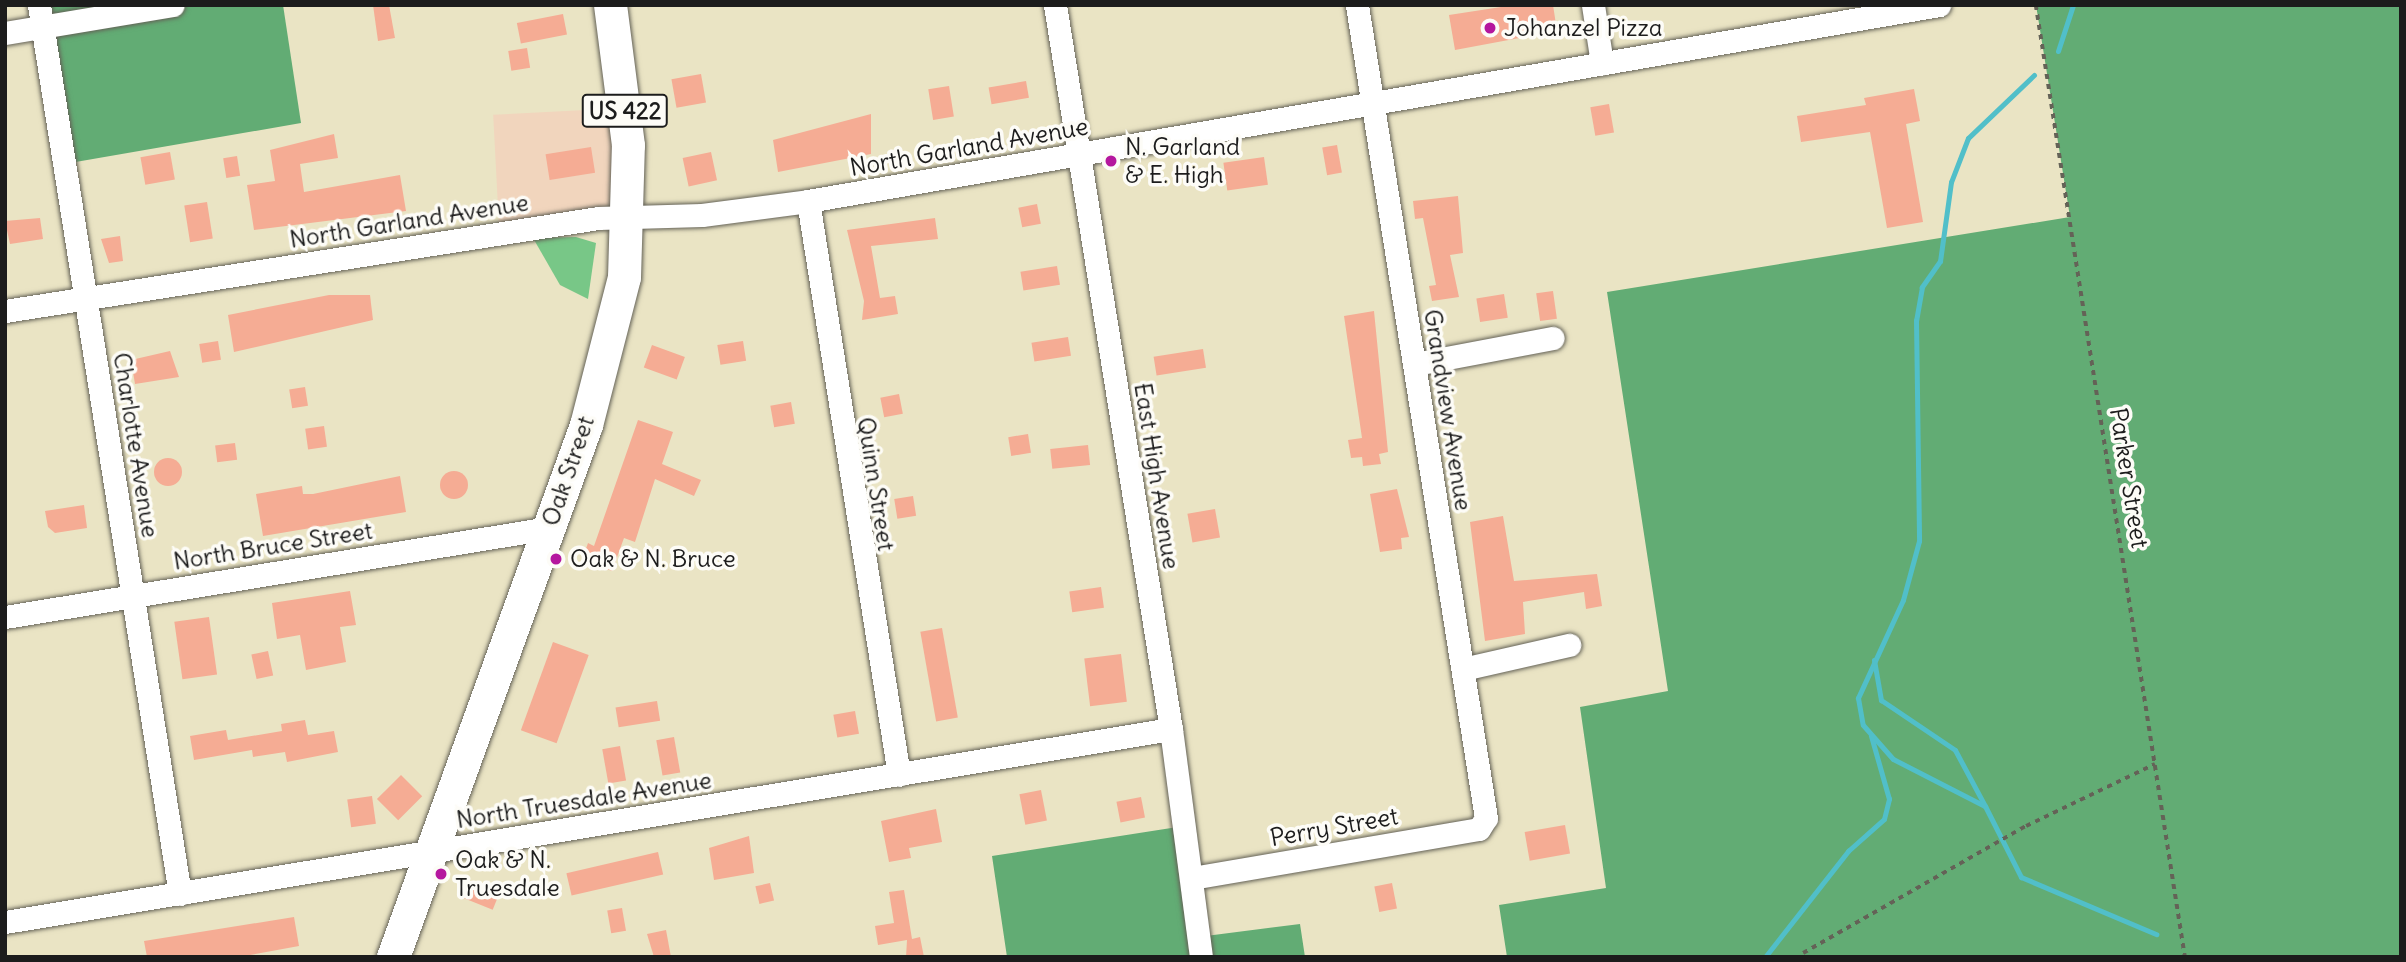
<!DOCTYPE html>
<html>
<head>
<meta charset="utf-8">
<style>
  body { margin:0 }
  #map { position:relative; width:2406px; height:962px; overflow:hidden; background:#eae4c4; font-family:Delius,sans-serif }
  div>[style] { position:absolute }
  .built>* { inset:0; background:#f1d5bd; transform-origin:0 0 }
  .green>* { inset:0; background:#78c787 }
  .forest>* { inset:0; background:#62ac74 }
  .stream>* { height:5px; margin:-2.5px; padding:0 2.5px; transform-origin:2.5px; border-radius:2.5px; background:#51bfc9 }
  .building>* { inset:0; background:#f5ac94; transform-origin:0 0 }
  .round { border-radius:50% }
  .path>* { height:3.5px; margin-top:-1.75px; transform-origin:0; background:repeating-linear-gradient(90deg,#646257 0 5px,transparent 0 10px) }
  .roads { filter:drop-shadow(0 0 2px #646257) drop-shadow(0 0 2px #646257) }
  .minor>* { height:23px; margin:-11.5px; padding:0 11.5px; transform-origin:11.5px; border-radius:11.5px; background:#fff }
  .highway>* { height:33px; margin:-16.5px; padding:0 16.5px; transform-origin:16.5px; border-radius:16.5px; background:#fff }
  .dots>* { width:19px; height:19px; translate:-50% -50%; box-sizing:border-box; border:4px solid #fdfcf7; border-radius:50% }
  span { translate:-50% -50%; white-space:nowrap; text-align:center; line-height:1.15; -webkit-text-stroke:7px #fdfcf7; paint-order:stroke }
  .shield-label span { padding:2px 5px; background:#fdfcf7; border:2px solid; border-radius:5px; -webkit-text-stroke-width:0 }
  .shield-label { font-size:23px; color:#1c1c1c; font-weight:700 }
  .poi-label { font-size:24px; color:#1c1c1c }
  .left { translate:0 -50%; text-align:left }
  .street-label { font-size:24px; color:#1c1c1c }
  .frame { position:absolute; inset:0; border:7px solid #1c1c1c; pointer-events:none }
</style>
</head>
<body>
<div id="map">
  <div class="built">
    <div style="left:624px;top:108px;width:109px;height:131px;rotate:87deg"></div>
  </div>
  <div class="green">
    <div style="clip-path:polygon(576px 237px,596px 243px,588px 299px,560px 285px,533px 238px)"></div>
  </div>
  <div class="forest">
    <div style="clip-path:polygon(39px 5px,283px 5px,301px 123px,64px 164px)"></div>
    <div style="clip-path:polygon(2036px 5px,2401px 5px,2401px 957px,1507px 957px,1499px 905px,1606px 888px,1580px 707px,1668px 691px,1607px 292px,2070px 217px)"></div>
    <div style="clip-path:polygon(1184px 826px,1198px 937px,1300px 924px,1305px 957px,1007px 957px,992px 856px)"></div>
  </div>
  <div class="stream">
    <div style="left:2058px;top:51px;width:48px;rotate:-71.9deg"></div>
    <div style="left:2034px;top:75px;width:91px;rotate:136.3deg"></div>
    <div style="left:1968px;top:138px;width:47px;rotate:111.1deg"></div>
    <div style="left:1951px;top:182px;width:80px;rotate:97.9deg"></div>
    <div style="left:1940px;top:261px;width:32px;rotate:125deg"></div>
    <div style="left:1922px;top:287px;width:34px;rotate:100deg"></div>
    <div style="left:1916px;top:320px;width:221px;rotate:89.2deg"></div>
    <div style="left:1919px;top:541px;width:61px;rotate:105.2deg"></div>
    <div style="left:1903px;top:600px;width:108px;rotate:114.7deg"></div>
    <div style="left:1858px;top:698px;width:27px;rotate:80deg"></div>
    <div style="left:1863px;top:725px;width:45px;rotate:48.6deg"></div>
    <div style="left:1893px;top:759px;width:103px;rotate:27.1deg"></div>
    <div style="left:1985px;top:806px;width:80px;rotate:63.1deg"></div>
    <div style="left:2021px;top:877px;width:147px;rotate:22.9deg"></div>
    <div style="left:1874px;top:660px;width:41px;rotate:80.1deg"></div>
    <div style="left:1881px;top:700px;width:89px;rotate:34deg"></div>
    <div style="left:1955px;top:750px;width:64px;rotate:61.8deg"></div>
    <div style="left:1765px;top:957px;width:135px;rotate:-51.9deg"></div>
    <div style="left:1848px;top:851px;width:48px;rotate:-41.6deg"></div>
    <div style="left:1884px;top:819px;width:21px;rotate:-76deg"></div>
    <div style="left:1889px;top:799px;width:66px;rotate:-105.9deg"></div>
  </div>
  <div class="building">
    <div style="clip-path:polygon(373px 5px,389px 5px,395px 38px,378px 41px)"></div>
    <div style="clip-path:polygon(1514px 5px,1553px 5px,1557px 31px,1455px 50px,1449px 15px)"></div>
    <div style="left:563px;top:14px;width:21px;height:47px;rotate:79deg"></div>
    <div style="left:527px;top:48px;width:20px;height:19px;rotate:81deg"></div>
    <div style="left:701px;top:74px;width:29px;height:30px;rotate:80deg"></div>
    <div style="left:1026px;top:81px;width:17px;height:38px;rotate:80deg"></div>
    <div style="left:949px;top:86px;width:31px;height:21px;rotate:81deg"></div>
    <div style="clip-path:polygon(1914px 89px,1920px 121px,1906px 124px,1923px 222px,1887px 228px,1870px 132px,1801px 142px,1797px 116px,1866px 105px,1864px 98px)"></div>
    <div style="left:1609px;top:104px;width:29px;height:19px;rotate:80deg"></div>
    <div style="clip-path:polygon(871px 114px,871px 154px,778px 172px,773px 140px)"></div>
    <div style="clip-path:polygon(334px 134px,338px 158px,300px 164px,304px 192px,400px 175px,406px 211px,254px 230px,247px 185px,275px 181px,270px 150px)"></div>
    <div style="left:1337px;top:145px;width:28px;height:15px;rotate:80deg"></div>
    <div style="left:591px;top:147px;width:26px;height:46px;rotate:81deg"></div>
    <div style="left:170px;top:152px;width:28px;height:30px;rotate:80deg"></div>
    <div style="left:711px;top:152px;width:29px;height:29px;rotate:78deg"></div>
    <div style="left:237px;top:156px;width:20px;height:14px;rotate:81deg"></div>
    <div style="left:1264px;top:157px;width:28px;height:41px;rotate:82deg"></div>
    <div style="clip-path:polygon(1458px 196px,1463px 253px,1450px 255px,1459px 297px,1432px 301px,1429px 286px,1436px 285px,1423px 218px,1415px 219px,1413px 201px)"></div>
    <div style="left:207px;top:202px;width:37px;height:23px;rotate:81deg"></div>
    <div style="left:1037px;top:204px;width:20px;height:19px;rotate:79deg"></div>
    <div style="clip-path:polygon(40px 218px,43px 239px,10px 244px,5px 221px)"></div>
    <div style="clip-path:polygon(935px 218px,938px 239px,871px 246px,880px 298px,895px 296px,898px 314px,862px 320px,864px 301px,847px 230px)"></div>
    <div style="clip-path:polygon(120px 236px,123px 261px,109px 263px,101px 239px)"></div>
    <div style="left:1057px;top:266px;width:19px;height:37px;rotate:81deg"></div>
    <div style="left:1553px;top:291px;width:28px;height:17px;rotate:82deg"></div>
    <div style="left:1504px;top:294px;width:24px;height:28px;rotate:81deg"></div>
    <div style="clip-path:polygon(329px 295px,370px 295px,373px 320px,234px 352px,228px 315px)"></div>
    <div style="clip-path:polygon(1374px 311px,1388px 452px,1379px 454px,1381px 464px,1363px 466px,1362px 457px,1351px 458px,1348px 440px,1362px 438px,1344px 316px)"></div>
    <div style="left:1068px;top:337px;width:19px;height:37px;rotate:81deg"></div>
    <div style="left:218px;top:341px;width:19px;height:19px;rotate:81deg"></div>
    <div style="left:743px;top:341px;width:20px;height:26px;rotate:81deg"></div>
    <div style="left:652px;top:345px;width:35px;height:24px;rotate:20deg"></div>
    <div style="left:1203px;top:349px;width:19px;height:50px;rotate:81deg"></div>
    <div style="clip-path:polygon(170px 351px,179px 377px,135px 384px,131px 360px)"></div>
    <div style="left:305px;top:387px;width:19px;height:16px;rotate:81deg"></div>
    <div style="left:899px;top:394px;width:20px;height:19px;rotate:79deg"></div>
    <div style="left:791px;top:402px;width:22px;height:21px;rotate:80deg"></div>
    <div style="clip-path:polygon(638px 420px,673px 432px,662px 464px,701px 480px,694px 496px,655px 479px,635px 542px,624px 538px,612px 571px,582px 560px,588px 543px,594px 546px)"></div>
    <div style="left:324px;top:426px;width:21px;height:19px;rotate:82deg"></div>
    <div style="left:1028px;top:434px;width:19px;height:20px;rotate:81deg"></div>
    <div style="left:235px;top:443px;width:17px;height:20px;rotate:83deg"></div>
    <div style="left:1088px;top:445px;width:20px;height:38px;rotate:84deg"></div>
    <div class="round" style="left:154px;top:458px;width:28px;height:28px"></div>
    <div class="round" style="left:440px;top:471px;width:28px;height:28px"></div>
    <div style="clip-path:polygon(400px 476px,406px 512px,263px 536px,256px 494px,302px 486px,303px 494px,313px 494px)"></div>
    <div style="clip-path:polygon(1397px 489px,1409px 537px,1401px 538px,1402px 549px,1380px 552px,1370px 494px)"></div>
    <div style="left:913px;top:496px;width:20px;height:19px;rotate:81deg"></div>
    <div style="clip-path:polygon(84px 505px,87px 528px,55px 533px,48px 527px,45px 511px)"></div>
    <div style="left:1215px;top:509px;width:29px;height:28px;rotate:80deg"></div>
    <div style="clip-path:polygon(1503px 516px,1514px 581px,1597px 574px,1602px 606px,1586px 609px,1584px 592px,1523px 602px,1525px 634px,1485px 641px,1470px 522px)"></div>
    <div style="left:1101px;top:587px;width:21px;height:32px;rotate:82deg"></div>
    <div style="clip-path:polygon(350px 591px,356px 625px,340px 627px,346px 662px,306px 670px,300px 635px,277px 639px,272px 603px)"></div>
    <div style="left:209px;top:617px;width:58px;height:35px;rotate:82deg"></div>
    <div style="left:942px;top:628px;width:91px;height:22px;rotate:80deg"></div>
    <div style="left:553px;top:642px;width:38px;height:94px;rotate:20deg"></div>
    <div style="left:268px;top:651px;width:25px;height:17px;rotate:78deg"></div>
    <div style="left:1121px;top:654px;width:48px;height:37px;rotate:83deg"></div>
    <div style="left:657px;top:701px;width:20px;height:42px;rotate:81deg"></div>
    <div style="left:855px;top:711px;width:23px;height:22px;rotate:80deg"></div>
    <div style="clip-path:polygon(305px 720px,308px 735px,334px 731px,338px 752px,287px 762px,285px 752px,253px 757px,252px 750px,194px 760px,190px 736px,226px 730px,228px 740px,282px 731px,281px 724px)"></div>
    <div style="left:674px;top:737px;width:36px;height:18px;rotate:80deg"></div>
    <div style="left:620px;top:746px;width:35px;height:18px;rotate:80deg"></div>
    <div style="left:401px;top:775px;width:30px;height:34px;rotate:45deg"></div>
    <div style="left:1041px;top:790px;width:31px;height:22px;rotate:79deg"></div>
    <div style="left:372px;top:796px;width:28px;height:25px;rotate:82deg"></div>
    <div style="left:1141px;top:797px;width:21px;height:25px;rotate:79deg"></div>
    <div style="clip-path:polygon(936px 809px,942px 842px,909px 848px,911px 858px,889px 862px,881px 821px)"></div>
    <div style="left:1565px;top:825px;width:29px;height:41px;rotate:80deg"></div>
    <div style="clip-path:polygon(749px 836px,754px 873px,714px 880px,709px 848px)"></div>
    <div style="left:658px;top:852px;width:23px;height:94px;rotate:77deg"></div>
    <div style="left:467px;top:880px;width:35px;height:18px;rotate:22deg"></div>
    <div style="left:770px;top:883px;width:18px;height:15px;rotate:77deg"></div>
    <div style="left:1392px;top:883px;width:26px;height:18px;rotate:79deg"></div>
    <div style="clip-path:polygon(904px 890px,912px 939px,920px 937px,924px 957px,906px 957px,907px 940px,878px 945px,875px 926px,894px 923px,889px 892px)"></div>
    <div style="left:622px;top:908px;width:23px;height:15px;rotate:80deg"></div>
    <div style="clip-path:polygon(294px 917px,299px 946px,239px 957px,147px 957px,144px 941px)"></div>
    <div style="clip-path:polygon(666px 930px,671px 957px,654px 957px,647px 934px)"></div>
  </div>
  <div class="path">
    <div style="left:2036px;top:5px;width:964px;rotate:81.1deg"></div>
    <div style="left:1803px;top:953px;width:257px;rotate:-29.7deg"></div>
    <div style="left:2026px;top:826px;width:143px;rotate:-25.7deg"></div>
  </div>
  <div class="roads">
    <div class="minor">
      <div style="left:39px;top:5px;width:900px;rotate:80.99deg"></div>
      <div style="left:1055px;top:5px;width:733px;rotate:80.9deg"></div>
      <div style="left:1171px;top:729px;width:230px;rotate:82.5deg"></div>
      <div style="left:1593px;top:5px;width:59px;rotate:81.2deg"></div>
      <div style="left:5px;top:33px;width:170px;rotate:-9.5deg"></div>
      <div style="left:808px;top:201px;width:581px;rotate:80.99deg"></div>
      <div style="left:5px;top:311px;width:600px;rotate:-8.91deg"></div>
      <div style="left:598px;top:218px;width:104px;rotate:-1.7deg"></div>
      <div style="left:702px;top:215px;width:107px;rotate:-7.5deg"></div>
      <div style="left:808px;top:201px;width:1148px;rotate:-9.83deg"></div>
      <div style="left:1415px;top:364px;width:140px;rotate:-10.7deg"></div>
      <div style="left:5px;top:617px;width:551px;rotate:-9.29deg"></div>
      <div style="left:1463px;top:669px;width:109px;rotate:-12.8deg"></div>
      <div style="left:1192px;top:878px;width:291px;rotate:-9.7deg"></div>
      <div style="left:1479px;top:829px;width:13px;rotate:-58deg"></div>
      <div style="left:1486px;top:818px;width:823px;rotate:-99.02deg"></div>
      <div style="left:5px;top:922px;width:1182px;rotate:-9.4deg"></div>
    </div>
    <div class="highway">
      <div style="left:393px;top:957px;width:566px;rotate:-70.06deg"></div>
      <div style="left:586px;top:425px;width:153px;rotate:-75.6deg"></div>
      <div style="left:624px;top:277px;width:132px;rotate:-88.3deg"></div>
      <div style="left:628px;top:145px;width:141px;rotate:-97.3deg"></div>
    </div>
  </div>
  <div class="dots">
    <div style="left:1490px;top:28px;background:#b5179e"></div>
    <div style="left:1111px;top:161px;background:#b5179e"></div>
    <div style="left:556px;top:559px;background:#b5179e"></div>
    <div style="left:441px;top:874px;background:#b5179e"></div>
  </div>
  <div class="shield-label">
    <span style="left:625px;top:111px">US 422</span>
  </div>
  <div class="poi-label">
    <span class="left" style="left:1504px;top:28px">Johanzel Pizza</span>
    <span class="left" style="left:1125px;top:161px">N. Garland<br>&amp; E. High</span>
    <span class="left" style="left:570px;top:559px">Oak &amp; N. Bruce</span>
    <span class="left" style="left:455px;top:874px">Oak &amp; N.<br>Truesdale</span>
  </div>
  <div class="street-label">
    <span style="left:969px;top:147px;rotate:-10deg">North Garland Avenue</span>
    <span style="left:409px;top:221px;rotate:-9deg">North Garland Avenue</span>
    <span style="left:1448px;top:410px;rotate:81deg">Grandview Avenue</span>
    <span style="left:136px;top:445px;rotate:81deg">Charlotte Avenue</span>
    <span style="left:568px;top:471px;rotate:-71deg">Oak Street</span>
    <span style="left:1157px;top:476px;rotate:81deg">East High Avenue</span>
    <span style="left:2129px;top:478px;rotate:81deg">Parker Street</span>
    <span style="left:876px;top:484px;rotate:81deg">Quinn Street</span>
    <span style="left:273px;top:546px;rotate:-9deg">North Bruce Street</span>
    <span style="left:584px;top:800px;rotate:-9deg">North Truesdale Avenue</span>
    <span style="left:1334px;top:827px;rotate:-10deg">Perry Street</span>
  </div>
  <div class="frame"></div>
</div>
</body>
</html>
